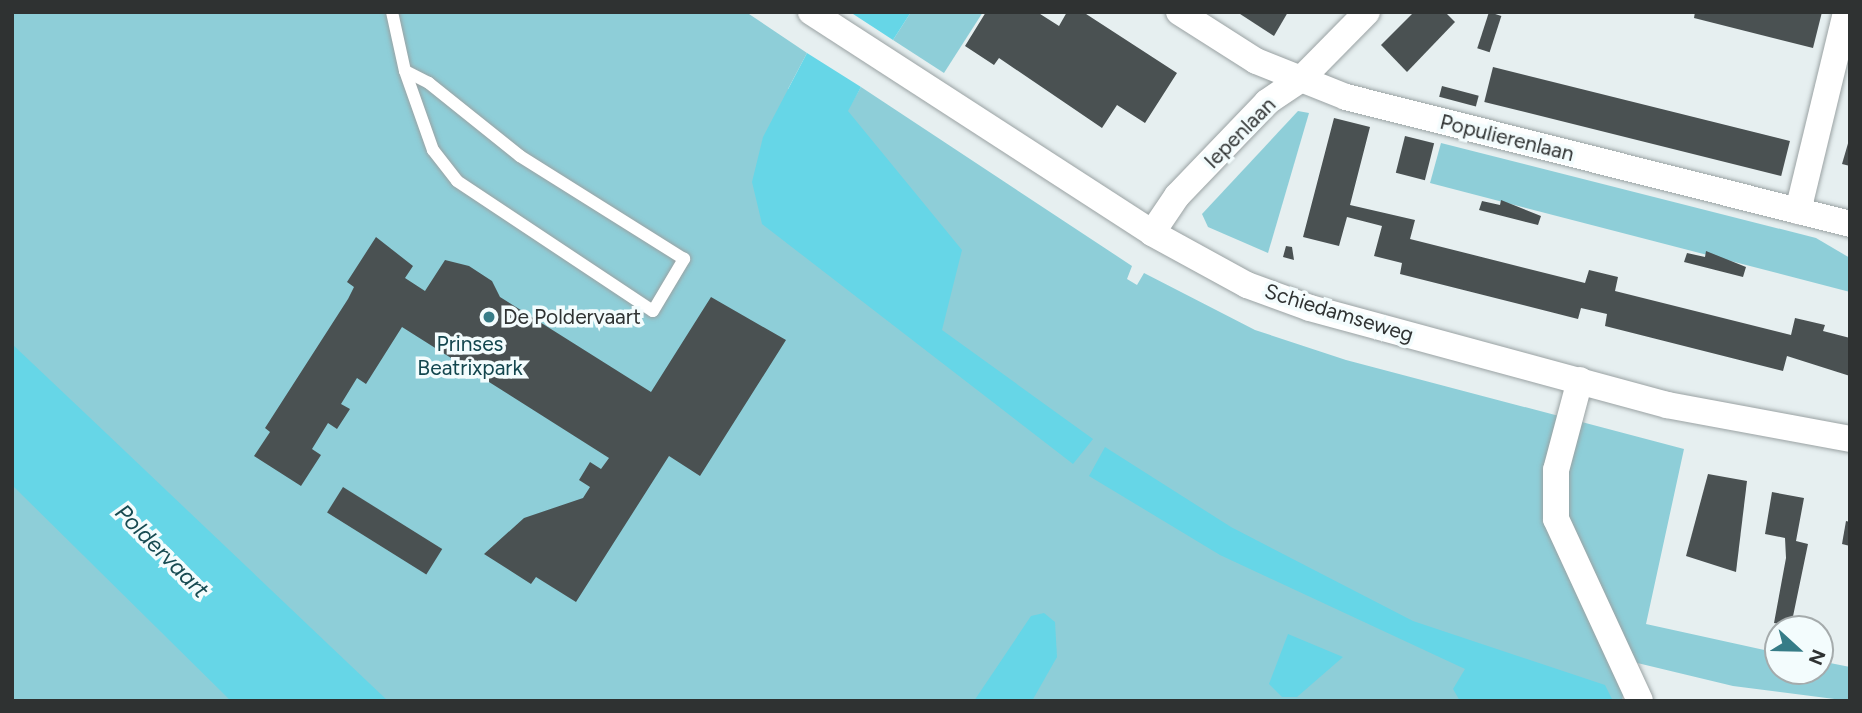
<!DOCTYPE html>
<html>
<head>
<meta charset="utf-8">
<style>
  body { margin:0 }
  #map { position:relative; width:1862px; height:713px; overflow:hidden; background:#e6eff0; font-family:Figtree,sans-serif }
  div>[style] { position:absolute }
  .green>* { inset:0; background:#8eced8 }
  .water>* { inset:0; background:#66d6e7 }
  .building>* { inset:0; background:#4a5152; transform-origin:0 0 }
  .roads { filter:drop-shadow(0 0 2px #9aa2a3) drop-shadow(0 0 2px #9aa2a3) }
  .service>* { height:12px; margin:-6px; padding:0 6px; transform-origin:6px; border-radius:6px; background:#fff }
  .minor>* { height:26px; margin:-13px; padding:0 13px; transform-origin:13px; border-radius:13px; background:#fff }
  .dots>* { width:19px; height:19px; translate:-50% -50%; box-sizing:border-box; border:4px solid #f3fcfd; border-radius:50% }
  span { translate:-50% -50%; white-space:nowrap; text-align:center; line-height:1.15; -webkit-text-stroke:7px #f3fcfd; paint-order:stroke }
  .street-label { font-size:21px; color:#2f3232 }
  .poi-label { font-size:21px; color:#2f3232 }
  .left { translate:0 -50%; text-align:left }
  .park-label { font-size:21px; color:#13464e }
  .water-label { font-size:23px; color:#184b52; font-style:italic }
  .frame { position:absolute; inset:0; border:14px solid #2f3232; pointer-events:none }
  .north { position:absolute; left:1764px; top:615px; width:70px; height:70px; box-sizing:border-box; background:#f3fcfd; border:2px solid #a5abac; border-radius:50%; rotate:112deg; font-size:19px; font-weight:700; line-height:28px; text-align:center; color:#2f3232 }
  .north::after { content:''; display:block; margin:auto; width:24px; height:32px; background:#367c87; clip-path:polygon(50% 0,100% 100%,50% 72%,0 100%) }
</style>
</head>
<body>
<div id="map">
  <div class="green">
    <div style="clip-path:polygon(12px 12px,746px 12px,807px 53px,788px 89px,861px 129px,847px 111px,861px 87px,1132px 266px,1127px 279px,1137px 285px,1144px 273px,1255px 330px,1346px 360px,1684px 449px,1646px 624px,1778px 653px,1778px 671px,1820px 671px,1820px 661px,1850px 667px,1850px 701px,1733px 686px,1629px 661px,1622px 701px,12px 701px)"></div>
    <div style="clip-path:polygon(911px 12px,983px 12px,944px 73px,893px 40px)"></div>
    <div style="clip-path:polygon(1298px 111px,1309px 113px,1268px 253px,1208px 227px,1202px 214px)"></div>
    <div style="clip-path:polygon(1441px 143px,1816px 238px,1850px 258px,1850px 292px,1430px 183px)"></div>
  </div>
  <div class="water">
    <div style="clip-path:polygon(850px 12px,911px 12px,893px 40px)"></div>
    <div style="clip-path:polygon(807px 53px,861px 87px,848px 111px,962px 250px,942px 330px,1093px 439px,1073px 464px,762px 224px,752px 182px,763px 137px)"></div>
    <div style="clip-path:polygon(12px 344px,106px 433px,388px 701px,231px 701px,12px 485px)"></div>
    <div style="clip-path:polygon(1105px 447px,1231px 527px,1413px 621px,1605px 685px,1613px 701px,1460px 701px,1453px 689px,1465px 669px,1220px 555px,1089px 476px)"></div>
    <div style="clip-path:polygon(1044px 613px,1055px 622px,1057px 657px,1032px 701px,974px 701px,1031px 616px)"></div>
    <div style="clip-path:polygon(1288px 634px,1343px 657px,1297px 697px,1282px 697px,1269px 684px)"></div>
  </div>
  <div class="building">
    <div style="clip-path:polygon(986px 12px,1037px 12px,1059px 26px,1067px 12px,1083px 12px,1177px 73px,1145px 123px,1117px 105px,1102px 128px,999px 58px,994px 65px,965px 46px)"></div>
    <div style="clip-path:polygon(1237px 12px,1288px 12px,1274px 36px)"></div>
    <div style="clip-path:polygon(1414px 12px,1445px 12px,1455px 22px,1407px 72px,1381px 45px)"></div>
    <div style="left:1489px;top:12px;width:13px;height:38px;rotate:18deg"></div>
    <div style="clip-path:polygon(1695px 12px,1822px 12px,1813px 48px,1694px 18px)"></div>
    <div style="left:1493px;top:67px;width:306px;height:36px;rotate:14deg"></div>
    <div style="left:1442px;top:86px;width:38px;height:11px;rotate:15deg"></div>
    <div style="clip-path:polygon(1334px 118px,1370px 127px,1350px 205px,1415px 220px,1410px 239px,1585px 283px,1589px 270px,1618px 277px,1615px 291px,1791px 335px,1795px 318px,1825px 325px,1823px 331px,1850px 338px,1850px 376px,1787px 356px,1783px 371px,1605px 326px,1607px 314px,1581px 308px,1578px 319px,1400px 274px,1402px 263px,1374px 256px,1382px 226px,1347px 217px,1339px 246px,1303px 237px)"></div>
    <div style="left:1405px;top:136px;width:30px;height:38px;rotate:14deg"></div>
    <div style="clip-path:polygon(1849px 140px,1850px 140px,1850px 166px,1842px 164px)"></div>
    <div style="clip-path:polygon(1501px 200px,1541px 216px,1538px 225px,1479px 210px,1482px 201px,1500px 205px)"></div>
    <div style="clip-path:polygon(376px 237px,413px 266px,405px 278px,425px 291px,445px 260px,469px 266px,492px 281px,500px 297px,651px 392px,711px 297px,786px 340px,700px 476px,669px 456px,576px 602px,536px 577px,531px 584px,484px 554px,524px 518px,583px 498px,590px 487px,579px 480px,590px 462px,601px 469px,609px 458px,402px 327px,366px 384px,357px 378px,341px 404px,350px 409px,337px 429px,328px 423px,312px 449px,321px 455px,301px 486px,254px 456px,270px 432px,265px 428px,348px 299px,354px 287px,347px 282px)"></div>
    <div style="clip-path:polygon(1286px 246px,1292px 247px,1294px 260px,1283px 257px)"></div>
    <div style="clip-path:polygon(1706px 251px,1746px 267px,1743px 277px,1684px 262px,1687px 253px,1705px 257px)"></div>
    <div style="clip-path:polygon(1708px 474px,1747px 481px,1736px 572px,1686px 556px)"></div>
    <div style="left:343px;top:487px;width:117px;height:30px;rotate:32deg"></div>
    <div style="clip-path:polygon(1772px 492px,1804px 498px,1796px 541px,1808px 544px,1791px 626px,1774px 623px,1786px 558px,1785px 538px,1765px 534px)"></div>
    <div style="clip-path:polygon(1846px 521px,1850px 522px,1850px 546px,1842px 544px)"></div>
  </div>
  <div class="roads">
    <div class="service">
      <div style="left:392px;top:12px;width:60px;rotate:77.6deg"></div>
      <div style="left:405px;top:71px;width:84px;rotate:70.5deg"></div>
      <div style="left:433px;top:150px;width:39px;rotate:52deg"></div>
      <div style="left:457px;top:181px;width:235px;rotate:33.6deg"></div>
      <div style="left:653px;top:311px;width:61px;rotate:-59.2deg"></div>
      <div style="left:684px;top:259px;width:194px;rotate:-147.9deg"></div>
      <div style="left:520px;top:156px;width:117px;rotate:-141.3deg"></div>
      <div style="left:429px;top:83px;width:27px;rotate:-153deg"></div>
    </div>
    <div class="minor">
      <div style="left:811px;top:12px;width:406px;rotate:32.9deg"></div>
      <div style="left:1152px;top:233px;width:108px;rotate:28.7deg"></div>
      <div style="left:1247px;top:285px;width:67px;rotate:20.1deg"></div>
      <div style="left:1310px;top:308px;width:370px;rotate:15.2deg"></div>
      <div style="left:1667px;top:405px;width:186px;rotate:10.5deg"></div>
      <div style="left:1179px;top:12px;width:91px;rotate:32.5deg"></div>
      <div style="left:1256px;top:61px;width:97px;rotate:21.8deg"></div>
      <div style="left:1346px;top:97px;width:520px;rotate:14.14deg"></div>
      <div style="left:1798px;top:211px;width:205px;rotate:-76.4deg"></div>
      <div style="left:1152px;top:233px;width:45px;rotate:-56deg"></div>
      <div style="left:1177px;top:196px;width:130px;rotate:-46.2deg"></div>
      <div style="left:1267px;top:102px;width:40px;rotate:-34deg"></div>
      <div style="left:1300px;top:80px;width:95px;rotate:-45.4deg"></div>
      <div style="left:1580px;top:380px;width:93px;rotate:104.9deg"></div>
      <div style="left:1556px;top:470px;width:49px;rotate:90deg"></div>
      <div style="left:1556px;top:519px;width:200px;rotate:65.2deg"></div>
    </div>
  </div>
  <div class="dots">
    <div style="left:489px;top:317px;background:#367c87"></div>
  </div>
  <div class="street-label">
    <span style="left:1240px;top:133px;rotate:-45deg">Iepenlaan</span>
    <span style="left:1507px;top:138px;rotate:14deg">Populierenlaan</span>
    <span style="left:1339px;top:313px;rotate:17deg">Schiedamseweg</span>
  </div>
  <div class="poi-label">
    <span class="left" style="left:503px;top:317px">De Poldervaart</span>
  </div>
  <div class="park-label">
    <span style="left:470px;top:356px">Prinses<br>Beatrixpark</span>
  </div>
  <div class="water-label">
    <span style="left:162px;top:551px;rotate:45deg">Poldervaart</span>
  </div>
  <div class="frame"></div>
  <div class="north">N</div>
</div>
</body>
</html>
